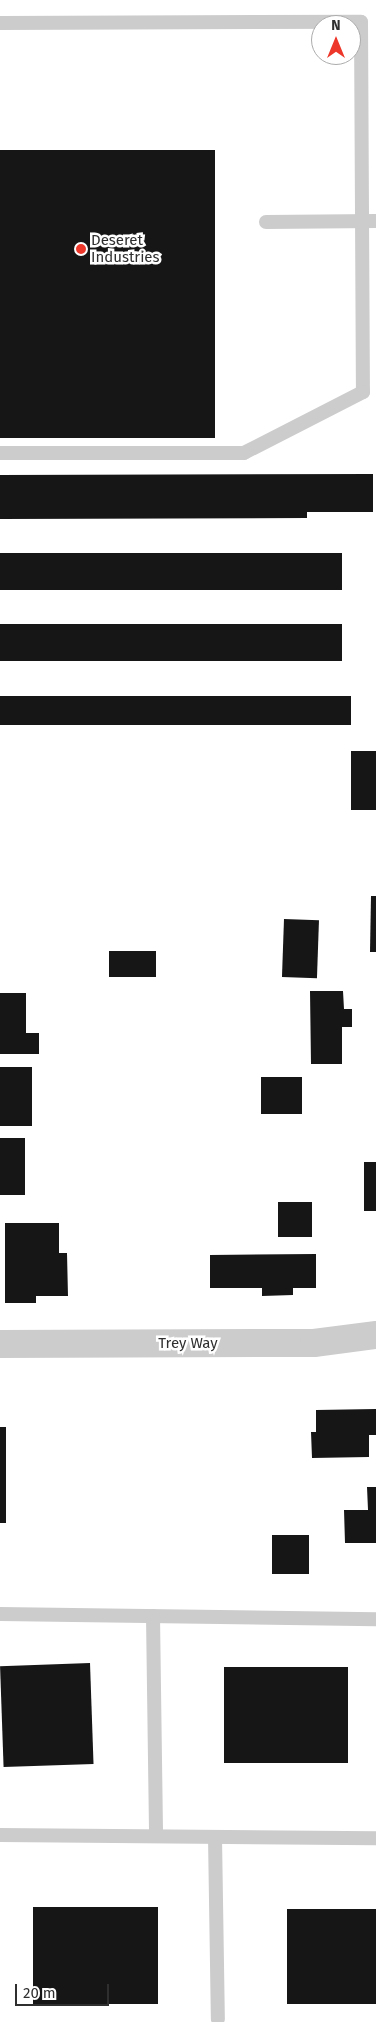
<!DOCTYPE html>
<html>
<head>
<meta charset="utf-8">
<style>
  body { margin:0 }
  #map { position:relative; width:376px; height:2022px; overflow:hidden; background:#fff; font-family:"Fira Sans",sans-serif }
  div>[style] { position:absolute }
  .building>* { inset:0; background:#161616; transform-origin:0 0 }
  .service>* { height:14px; margin:-7px; padding:0 7px; transform-origin:7px; border-radius:7px; background:#ccc }
  .minor>* { height:28px; margin:-14px; padding:0 14px; transform-origin:14px; border-radius:14px; background:#ccc }
  .dots>* { width:14px; height:14px; translate:-50% -50%; box-sizing:border-box; border:2px solid #fff; border-radius:50% }
  span { translate:-50% -50%; white-space:nowrap; text-align:center; line-height:1.15; -webkit-text-stroke:5px #fff; paint-order:stroke }
  .poi-label { font-size:15px; color:#2f2f2f }
  .left { translate:0 -50%; text-align:left }
  .street-label { font-size:15px; color:#2f2f2f }
  .north { position:absolute; left:311px; top:15px; width:50px; height:50px; box-sizing:border-box; background:#fff; border:1px solid #acacac; border-radius:50%; rotate:0deg; font-size:14px; font-weight:700; line-height:20px; text-align:center; color:#2f2f2f }
  .north::after { content:''; display:block; margin:auto; width:18px; height:22px; background:#ed372b; clip-path:polygon(50% 0,100% 100%,50% 72%,0 100%) }
  .scale { position:absolute; left:15px; top:1984px; width:94px; height:22px; box-sizing:border-box; border:2px solid #2f2f2f; border-top:0; padding-left:6px; font-size:15px; line-height:18px; white-space:nowrap; color:#2f2f2f; -webkit-text-stroke:4px #fff; paint-order:stroke }
</style>
</head>
<body>
<div id="map">
  <div class="building">
    <div style="left:0;top:150px;width:215px;height:288px"></div>
    <div style="clip-path:polygon(373px 474px,373px 512px,307px 512px,307px 518px,0 519px,0 475px)"></div>
    <div style="left:342px;top:553px;width:37px;height:342px;rotate:90deg"></div>
    <div style="left:342px;top:624px;width:37px;height:342px;rotate:90deg"></div>
    <div style="left:351px;top:696px;width:29px;height:351px;rotate:90deg"></div>
    <div style="left:351px;top:751px;width:25px;height:59px"></div>
    <div style="clip-path:polygon(371px 896px,376px 896px,376px 952px,370px 952px)"></div>
    <div style="left:284px;top:919px;width:35px;height:58px;rotate:2deg"></div>
    <div style="left:109px;top:951px;width:47px;height:26px"></div>
    <div style="clip-path:polygon(310px 991px,343px 991px,344px 1009px,352px 1009px,352px 1027px,342px 1027px,342px 1064px,311px 1064px)"></div>
    <div style="clip-path:polygon(0 993px,26px 993px,26px 1033px,39px 1033px,39px 1054px,0 1054px)"></div>
    <div style="left:0;top:1067px;width:32px;height:59px"></div>
    <div style="left:261px;top:1077px;width:41px;height:37px"></div>
    <div style="left:0;top:1138px;width:25px;height:57px"></div>
    <div style="left:364px;top:1162px;width:12px;height:49px"></div>
    <div style="left:278px;top:1202px;width:34px;height:35px"></div>
    <div style="clip-path:polygon(5px 1223px,59px 1223px,59px 1253px,67px 1253px,68px 1296px,36px 1296px,36px 1303px,5px 1303px)"></div>
    <div style="clip-path:polygon(316px 1254px,316px 1288px,293px 1288px,293px 1295px,262px 1296px,262px 1288px,210px 1288px,210px 1255px)"></div>
    <div style="clip-path:polygon(376px 1409px,376px 1435px,369px 1435px,369px 1457px,312px 1458px,311px 1432px,316px 1432px,316px 1410px)"></div>
    <div style="left:0;top:1427px;width:6px;height:96px"></div>
    <div style="clip-path:polygon(367px 1487px,376px 1487px,376px 1543px,345px 1543px,344px 1510px,368px 1510px)"></div>
    <div style="left:272px;top:1535px;width:37px;height:39px"></div>
    <div style="left:90px;top:1663px;width:101px;height:90px;rotate:88deg"></div>
    <div style="left:224px;top:1667px;width:124px;height:96px"></div>
    <div style="left:33px;top:1907px;width:125px;height:97px"></div>
    <div style="left:287px;top:1909px;width:89px;height:95px"></div>
  </div>
  <div class="service">
    <div style="left:0;top:23px;width:361px;rotate:-0.2deg"></div>
    <div style="left:361px;top:22px;width:370px;rotate:89.7deg"></div>
    <div style="left:363px;top:392px;width:134px;rotate:152.9deg"></div>
    <div style="left:244px;top:453px;width:244px;rotate:180deg"></div>
    <div style="left:266px;top:222px;width:110px;rotate:-0.5deg"></div>
    <div style="left:0;top:1614px;width:376px;rotate:0.8deg"></div>
    <div style="left:153px;top:1616px;width:220px;rotate:89.2deg"></div>
    <div style="left:0;top:1835px;width:376px;rotate:0.5deg"></div>
    <div style="left:215px;top:1837px;width:182px;rotate:89.1deg"></div>
  </div>
  <div class="minor">
    <div style="left:0;top:1344px;width:314px;rotate:-0.2deg"></div>
    <div style="left:314px;top:1343px;width:63px;rotate:-7.4deg"></div>
  </div>
  <div class="dots">
    <div style="left:81px;top:249px;background:#ed372b"></div>
  </div>
  <div class="poi-label">
    <span class="left" style="left:91px;top:249px">Deseret<br>Industries</span>
  </div>
  <div class="street-label">
    <span style="left:188px;top:1344px">Trey Way</span>
  </div>
  <div class="north">N</div>
  <div class="scale">20 m</div>
</div>
</body>
</html>
